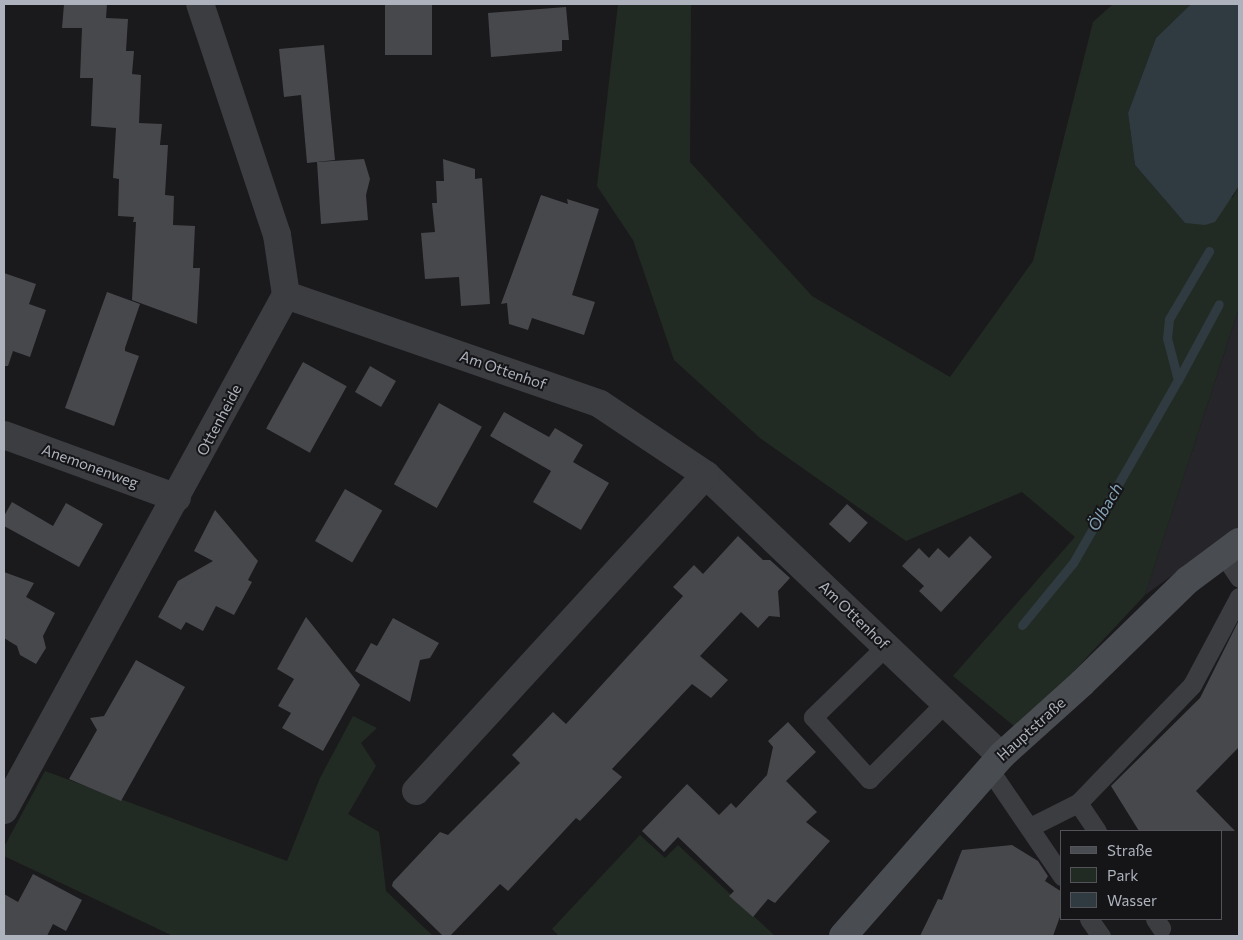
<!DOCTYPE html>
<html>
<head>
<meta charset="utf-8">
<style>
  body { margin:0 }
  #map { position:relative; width:1243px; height:940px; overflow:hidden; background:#1a1a1c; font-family:Commissioner,sans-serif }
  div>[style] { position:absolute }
  .built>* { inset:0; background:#26262a }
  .green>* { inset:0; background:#222b23 }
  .water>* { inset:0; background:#303a41 }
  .stream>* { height:9px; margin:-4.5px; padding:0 4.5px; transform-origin:4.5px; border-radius:4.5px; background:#303a41 }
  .building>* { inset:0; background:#47484c; transform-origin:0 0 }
  .lane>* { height:19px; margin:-9.5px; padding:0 9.5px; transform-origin:9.5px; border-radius:9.5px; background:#3b3d41 }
  .street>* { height:28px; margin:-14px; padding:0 14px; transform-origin:14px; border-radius:14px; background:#3b3d41 }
  .secondary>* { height:28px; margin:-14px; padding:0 14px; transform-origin:14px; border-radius:14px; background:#494c51 }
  span { translate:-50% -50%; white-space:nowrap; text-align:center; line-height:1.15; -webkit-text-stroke:4px #151518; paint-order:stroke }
  .street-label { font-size:15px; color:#adb2bc }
  .water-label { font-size:16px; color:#85a2b5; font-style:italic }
  .frame { position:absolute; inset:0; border:5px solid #adb2bc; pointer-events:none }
  .legend { position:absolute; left:1060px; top:830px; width:162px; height:90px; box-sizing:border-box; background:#151518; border:1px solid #52545a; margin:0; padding:6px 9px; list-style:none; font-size:15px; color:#adb2bc }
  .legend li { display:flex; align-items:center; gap:10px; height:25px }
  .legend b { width:25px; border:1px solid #52545a }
</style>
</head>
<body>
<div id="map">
  <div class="built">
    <div style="clip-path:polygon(1239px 308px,1239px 527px,1145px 595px,1228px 342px)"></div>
  </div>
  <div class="green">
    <div style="clip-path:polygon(618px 4px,691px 4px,690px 162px,812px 296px,950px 377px,1033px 261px,1093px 22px,1113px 4px,1191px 4px,1156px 38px,1128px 113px,1135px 165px,1185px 223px,1233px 197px,1239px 186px,1239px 308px,1145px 595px,1019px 730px,953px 676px,1075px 537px,1022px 492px,906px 541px,760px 438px,674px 360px,633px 240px,597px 186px)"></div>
    <div style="clip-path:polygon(353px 716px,377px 728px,361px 743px,376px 766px,348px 814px,379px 832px,386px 891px,433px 936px,173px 936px,4px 856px,4px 847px,45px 771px,287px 861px,320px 778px)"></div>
    <div style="clip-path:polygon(640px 835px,665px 858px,678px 845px,775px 936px,559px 936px,552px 929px)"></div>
  </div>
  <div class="water">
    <div style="clip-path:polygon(1191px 4px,1239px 4px,1239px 186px,1215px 222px,1205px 225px,1185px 223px,1135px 165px,1128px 113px,1156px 38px)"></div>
  </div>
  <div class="stream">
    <div style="left:1178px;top:380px;width:86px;rotate:-61.7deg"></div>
    <div style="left:1022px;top:625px;width:80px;rotate:-50.6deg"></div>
    <div style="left:1073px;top:563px;width:211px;rotate:-60.2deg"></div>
    <div style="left:1178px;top:380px;width:43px;rotate:-104.7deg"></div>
    <div style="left:1167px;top:338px;width:19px;rotate:-84deg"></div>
    <div style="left:1169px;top:319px;width:79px;rotate:-59.5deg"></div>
  </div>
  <div class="building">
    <div style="clip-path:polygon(64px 4px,107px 4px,106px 18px,128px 19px,126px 51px,134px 51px,132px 74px,141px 75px,139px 123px,162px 124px,160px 145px,168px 145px,165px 195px,174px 196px,173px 225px,195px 226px,193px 268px,200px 268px,197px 324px,132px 300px,136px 222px,133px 222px,134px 217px,118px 216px,119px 179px,113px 178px,116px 128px,91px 126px,93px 78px,80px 78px,82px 28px,62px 28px)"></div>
    <div style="left:385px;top:4px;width:47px;height:51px"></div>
    <div style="clip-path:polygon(566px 7px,569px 40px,562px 40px,562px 51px,491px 57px,488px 13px)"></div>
    <div style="clip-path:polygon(324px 45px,335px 160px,307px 163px,301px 95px,284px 97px,279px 49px)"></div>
    <div style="clip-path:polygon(364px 159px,370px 179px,366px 195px,368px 220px,321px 224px,317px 162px)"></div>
    <div style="clip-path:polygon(443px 159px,475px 169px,475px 179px,482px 178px,490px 304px,461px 306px,459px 277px,425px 279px,421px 233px,435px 232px,432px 203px,437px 203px,436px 181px,444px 181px)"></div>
    <div style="clip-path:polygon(541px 195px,568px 204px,567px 199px,599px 209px,572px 295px,595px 302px,584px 335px,532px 318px,528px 330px,509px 324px,507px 303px,501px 304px)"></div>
    <div style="clip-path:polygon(4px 273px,36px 284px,29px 304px,46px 310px,30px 357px,13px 351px,8px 366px,4px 366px)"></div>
    <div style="clip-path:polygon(107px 292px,140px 304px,125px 348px,125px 351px,139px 356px,114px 426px,65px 408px)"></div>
    <div style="left:303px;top:362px;width:50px;height:76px;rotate:29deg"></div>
    <div style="left:370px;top:366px;width:30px;height:30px;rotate:30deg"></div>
    <div style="left:439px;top:403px;width:49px;height:93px;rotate:29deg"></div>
    <div style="clip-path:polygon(504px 412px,549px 437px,555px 428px,583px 445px,573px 462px,609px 483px,581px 530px,533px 502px,551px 471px,490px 436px)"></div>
    <div style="left:345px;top:489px;width:43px;height:60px;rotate:30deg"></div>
    <div style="clip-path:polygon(12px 502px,53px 526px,66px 503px,103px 524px,79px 567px,4px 526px,4px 516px)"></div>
    <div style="left:847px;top:504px;width:28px;height:27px;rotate:42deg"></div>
    <div style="clip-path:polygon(215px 510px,258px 561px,248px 580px,252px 582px,234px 615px,216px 606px,203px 631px,186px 622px,181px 630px,158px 617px,178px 581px,213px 561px,194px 551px)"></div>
    <div style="clip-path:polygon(738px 536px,763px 560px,770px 560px,790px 578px,778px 591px,780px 617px,769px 616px,758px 628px,741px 612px,700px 656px,728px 680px,711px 698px,692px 684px,612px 769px,622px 777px,580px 821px,576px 818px,508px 891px,500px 884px,450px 936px,443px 936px,392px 886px,393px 882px,440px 832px,448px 835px,520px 763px,512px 755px,553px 712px,566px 724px,683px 596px,673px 587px,694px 565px,703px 574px)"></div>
    <div style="clip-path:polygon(970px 536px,992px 557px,941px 612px,919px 591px,924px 586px,902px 566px,919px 548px,929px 558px,938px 548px,949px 558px)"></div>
    <div style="clip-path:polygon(4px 572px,34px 583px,26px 597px,55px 613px,43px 636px,46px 648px,36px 664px,20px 655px,17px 646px,4px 638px)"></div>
    <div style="clip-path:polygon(306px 617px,360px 685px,323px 751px,282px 728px,291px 713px,278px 706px,294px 679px,277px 669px)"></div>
    <div style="clip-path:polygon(393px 618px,439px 643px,430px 658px,420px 660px,410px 702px,355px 671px,371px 643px,377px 646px)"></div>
    <div style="clip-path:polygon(1239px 620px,1239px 747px,1196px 791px,1235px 831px,1139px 831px,1111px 786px,1200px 698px)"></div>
    <div style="clip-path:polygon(136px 660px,185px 687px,121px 801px,69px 779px,97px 730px,90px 718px,104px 716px)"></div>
    <div style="clip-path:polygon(788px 722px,816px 752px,786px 781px,817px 812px,806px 822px,830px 841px,775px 903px,768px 899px,753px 917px,729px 896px,734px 891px,678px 837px,664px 852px,642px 831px,687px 784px,719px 815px,731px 803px,736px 808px,767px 775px,773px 747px,768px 741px)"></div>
    <div style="clip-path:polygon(1012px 845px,1038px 861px,1048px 876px,1045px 881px,1062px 892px,1062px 911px,1053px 936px,920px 936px,938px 899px,942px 900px,962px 850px)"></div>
    <div style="clip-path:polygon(33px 874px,82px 900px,66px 931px,53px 924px,47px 936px,4px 936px,4px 894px,18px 902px)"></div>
  </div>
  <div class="lane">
    <div style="left:1223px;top:554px;width:29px;rotate:56deg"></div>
    <div style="left:886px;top:646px;width:102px;rotate:135.8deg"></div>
    <div style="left:813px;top:717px;width:84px;rotate:47.9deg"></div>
    <div style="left:869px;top:779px;width:107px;rotate:-45deg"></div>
    <div style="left:989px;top:769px;width:130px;rotate:55.7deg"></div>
    <div style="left:1030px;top:827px;width:54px;rotate:-26.6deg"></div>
    <div style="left:1097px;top:831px;width:34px;rotate:-124deg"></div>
    <div style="left:1078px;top:803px;width:164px;rotate:-46deg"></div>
    <div style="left:1192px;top:685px;width:100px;rotate:-61.9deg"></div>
    <div style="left:1089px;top:919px;width:21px;rotate:55deg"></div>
    <div style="left:1155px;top:919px;width:11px;rotate:56deg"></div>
  </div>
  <div class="street">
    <div style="left:286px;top:295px;width:332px;rotate:19.1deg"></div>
    <div style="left:600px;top:404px;width:128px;rotate:33.8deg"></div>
    <div style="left:706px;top:475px;width:407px;rotate:43.6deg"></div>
    <div style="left:4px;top:435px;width:184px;rotate:20deg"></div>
    <div style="left:416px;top:791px;width:429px;rotate:-47.5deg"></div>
    <div style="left:4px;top:810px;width:587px;rotate:-61.3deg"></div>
    <div style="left:286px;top:295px;width:61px;rotate:-98.5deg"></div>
    <div style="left:277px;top:235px;width:243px;rotate:-108.4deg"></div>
  </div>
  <div class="secondary">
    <div style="left:843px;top:936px;width:240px;rotate:-48.7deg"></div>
    <div style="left:1001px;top:756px;width:109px;rotate:-42deg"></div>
    <div style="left:1082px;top:683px;width:148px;rotate:-44.2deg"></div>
    <div style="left:1188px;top:580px;width:64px;rotate:-36.7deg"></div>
  </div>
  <div class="street-label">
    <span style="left:503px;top:370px;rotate:19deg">Am Ottenhof</span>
    <span style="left:219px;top:420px;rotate:-62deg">Ottenheide</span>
    <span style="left:90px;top:466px;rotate:20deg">Anemonenweg</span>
    <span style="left:854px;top:615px;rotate:44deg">Am Ottenhof</span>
    <span style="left:1031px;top:729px;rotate:-42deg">Hauptstraße</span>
  </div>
  <div class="water-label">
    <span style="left:1105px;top:507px;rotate:-60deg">Ölbach</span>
  </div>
  <div class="frame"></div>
  <ul class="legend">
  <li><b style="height:6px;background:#494c51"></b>Straße</li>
  <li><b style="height:14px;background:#222b23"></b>Park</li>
  <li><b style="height:14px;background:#303a41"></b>Wasser</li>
  </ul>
</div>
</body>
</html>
